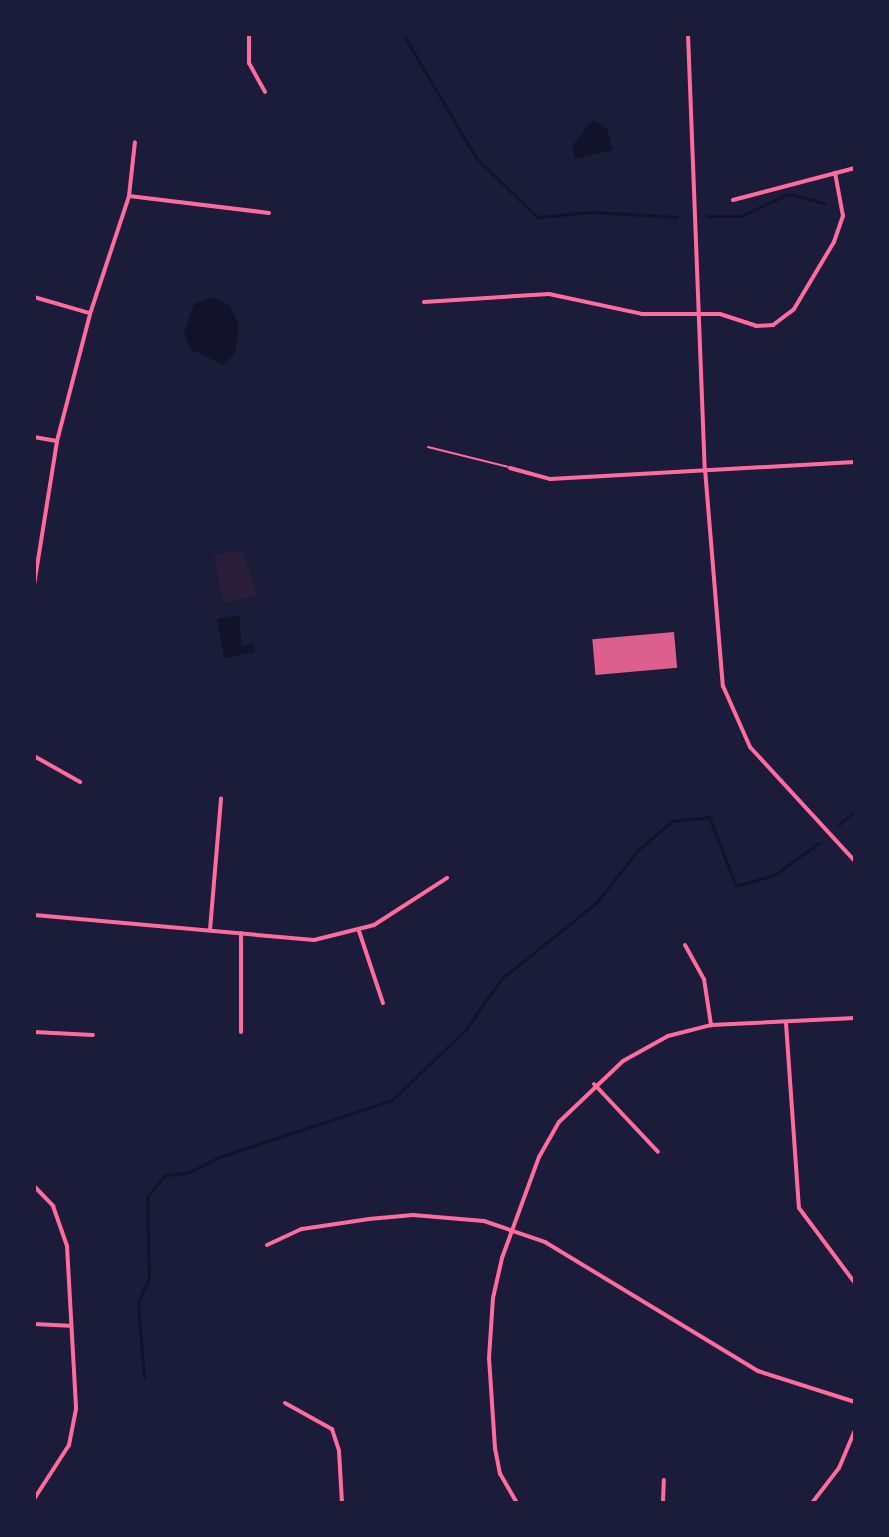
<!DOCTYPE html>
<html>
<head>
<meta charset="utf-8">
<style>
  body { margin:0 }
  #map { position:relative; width:889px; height:1537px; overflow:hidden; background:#1b1b3a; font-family:Arial,sans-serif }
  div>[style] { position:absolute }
  .green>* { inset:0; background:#2a1e3b }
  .water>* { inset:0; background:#12122b }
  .stream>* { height:3px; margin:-1.5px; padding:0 1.5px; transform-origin:1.5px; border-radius:1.5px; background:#12122b }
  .building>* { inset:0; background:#dd5f8e; transform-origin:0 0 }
  .service>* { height:2px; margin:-1px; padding:0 1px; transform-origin:1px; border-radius:1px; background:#ff6b9d }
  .minor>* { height:4px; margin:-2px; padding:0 2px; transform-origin:2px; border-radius:2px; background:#ff6b9d }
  span { translate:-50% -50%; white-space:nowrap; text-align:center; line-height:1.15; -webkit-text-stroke:6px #1b1b3a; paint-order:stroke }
  .frame { position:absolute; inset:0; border:36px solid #1b1b3a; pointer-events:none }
</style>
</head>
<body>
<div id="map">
  <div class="green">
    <div style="clip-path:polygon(242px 550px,257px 596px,223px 603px,214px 555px)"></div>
  </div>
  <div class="water">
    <div style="clip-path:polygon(593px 120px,607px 129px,613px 150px,575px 159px,572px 146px)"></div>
    <div style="clip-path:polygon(213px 297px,229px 305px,239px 325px,235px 353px,224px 365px,190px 349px,184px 333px,194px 304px)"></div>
    <div style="clip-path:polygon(239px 615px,242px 646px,253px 644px,255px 652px,224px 658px,217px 619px)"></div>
  </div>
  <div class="stream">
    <div style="left:403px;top:34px;width:144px;rotate:59.5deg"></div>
    <div style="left:476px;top:158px;width:85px;rotate:44deg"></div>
    <div style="left:537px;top:217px;width:55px;rotate:-5.2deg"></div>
    <div style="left:592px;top:212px;width:85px;rotate:3.4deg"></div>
    <div style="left:707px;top:216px;width:34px"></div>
    <div style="left:741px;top:216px;width:52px;rotate:-25.1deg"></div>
    <div style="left:788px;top:194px;width:38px;rotate:14deg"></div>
    <div style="left:838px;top:825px;width:22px;rotate:-39deg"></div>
    <div style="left:144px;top:1377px;width:75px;rotate:-94.6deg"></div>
    <div style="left:138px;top:1302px;width:26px;rotate:-65deg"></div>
    <div style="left:149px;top:1278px;width:81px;rotate:-91.4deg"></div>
    <div style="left:147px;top:1197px;width:28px;rotate:-51deg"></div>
    <div style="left:165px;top:1175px;width:22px;rotate:-5deg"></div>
    <div style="left:187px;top:1173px;width:39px;rotate:-26deg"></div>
    <div style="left:222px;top:1156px;width:179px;rotate:-18.2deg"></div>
    <div style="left:392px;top:1100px;width:103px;rotate:-43.8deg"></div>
    <div style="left:466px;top:1029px;width:61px;rotate:-55deg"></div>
    <div style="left:501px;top:979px;width:123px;rotate:-38.7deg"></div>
    <div style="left:597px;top:902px;width:65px;rotate:-51.9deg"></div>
    <div style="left:637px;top:851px;width:46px;rotate:-40.6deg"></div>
    <div style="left:672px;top:821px;width:37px;rotate:-6deg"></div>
    <div style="left:709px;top:817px;width:74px;rotate:68.6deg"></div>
    <div style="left:736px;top:886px;width:40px;rotate:-16deg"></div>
    <div style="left:774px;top:875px;width:55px;rotate:-35.4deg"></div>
  </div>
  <div class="building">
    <div style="left:674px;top:632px;width:36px;height:82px;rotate:85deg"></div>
  </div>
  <div class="service">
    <div style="left:428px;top:447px;width:82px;rotate:14deg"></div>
  </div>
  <div class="minor">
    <div style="left:249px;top:34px;width:29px;rotate:90deg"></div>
    <div style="left:249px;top:63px;width:33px;rotate:61deg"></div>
    <div style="left:688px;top:34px;width:435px;rotate:87.8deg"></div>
    <div style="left:705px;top:469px;width:218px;rotate:85.3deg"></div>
    <div style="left:723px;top:686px;width:67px;rotate:66.1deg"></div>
    <div style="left:750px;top:747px;width:155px;rotate:47.4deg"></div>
    <div style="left:129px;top:196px;width:141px;rotate:6.9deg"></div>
    <div style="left:733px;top:200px;width:126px;rotate:-14.7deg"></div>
    <div style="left:34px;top:297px;width:57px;rotate:16.2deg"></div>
    <div style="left:424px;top:302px;width:125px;rotate:-3.7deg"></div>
    <div style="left:549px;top:294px;width:95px;rotate:12.1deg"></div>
    <div style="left:642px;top:314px;width:78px"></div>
    <div style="left:720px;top:314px;width:38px;rotate:18deg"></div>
    <div style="left:756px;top:326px;width:17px;rotate:-3deg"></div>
    <div style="left:773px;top:325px;width:26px;rotate:-37deg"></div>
    <div style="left:794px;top:309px;width:78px;rotate:-59.2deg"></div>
    <div style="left:834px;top:242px;width:28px;rotate:-71deg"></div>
    <div style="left:843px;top:216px;width:44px;rotate:-100.5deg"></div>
    <div style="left:34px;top:437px;width:23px;rotate:10deg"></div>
    <div style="left:510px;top:468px;width:41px;rotate:15.4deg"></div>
    <div style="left:550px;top:479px;width:305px;rotate:-3.2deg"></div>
    <div style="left:34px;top:585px;width:146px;rotate:-80.9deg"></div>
    <div style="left:57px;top:441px;width:131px;rotate:-75.4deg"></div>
    <div style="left:90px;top:314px;width:124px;rotate:-71.7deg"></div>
    <div style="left:129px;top:196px;width:54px;rotate:-83.7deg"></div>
    <div style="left:34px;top:756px;width:53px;rotate:29.5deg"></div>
    <div style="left:34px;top:915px;width:281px;rotate:5.1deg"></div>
    <div style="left:314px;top:940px;width:62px;rotate:-14deg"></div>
    <div style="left:374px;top:925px;width:87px;rotate:-32.8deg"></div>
    <div style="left:210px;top:930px;width:132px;rotate:-85.2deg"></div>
    <div style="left:359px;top:931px;width:76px;rotate:71.6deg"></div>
    <div style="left:241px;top:933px;width:99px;rotate:90deg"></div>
    <div style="left:685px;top:945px;width:39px;rotate:61deg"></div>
    <div style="left:704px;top:979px;width:47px;rotate:81.3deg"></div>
    <div style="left:786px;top:1023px;width:185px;rotate:86deg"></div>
    <div style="left:799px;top:1208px;width:94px;rotate:53.3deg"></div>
    <div style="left:34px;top:1032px;width:59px;rotate:2.9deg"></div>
    <div style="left:594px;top:1084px;width:93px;rotate:46.7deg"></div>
    <div style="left:34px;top:1186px;width:28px;rotate:46deg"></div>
    <div style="left:53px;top:1206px;width:42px;rotate:70.7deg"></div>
    <div style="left:67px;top:1246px;width:163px;rotate:86.8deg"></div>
    <div style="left:76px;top:1409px;width:37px;rotate:101deg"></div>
    <div style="left:69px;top:1445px;width:64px;rotate:122.9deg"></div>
    <div style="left:267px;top:1245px;width:38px;rotate:-25deg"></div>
    <div style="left:302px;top:1229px;width:68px;rotate:-8.5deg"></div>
    <div style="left:369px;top:1219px;width:44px;rotate:-5.2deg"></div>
    <div style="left:413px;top:1215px;width:71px;rotate:4.8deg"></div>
    <div style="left:484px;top:1221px;width:65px;rotate:19deg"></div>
    <div style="left:545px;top:1242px;width:249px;rotate:31.2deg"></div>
    <div style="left:758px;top:1371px;width:102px;rotate:17.7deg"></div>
    <div style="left:34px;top:1324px;width:35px;rotate:3deg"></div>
    <div style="left:285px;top:1403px;width:54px;rotate:29deg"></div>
    <div style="left:332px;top:1429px;width:23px;rotate:72deg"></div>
    <div style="left:339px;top:1451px;width:52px;rotate:86.7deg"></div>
    <div style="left:517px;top:1503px;width:34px;rotate:-120deg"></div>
    <div style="left:500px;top:1474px;width:26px;rotate:-101deg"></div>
    <div style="left:495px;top:1448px;width:90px;rotate:-93.8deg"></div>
    <div style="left:489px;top:1358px;width:60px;rotate:-86.2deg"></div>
    <div style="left:493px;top:1298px;width:41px;rotate:-77.3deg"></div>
    <div style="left:502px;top:1258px;width:108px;rotate:-69.9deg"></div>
    <div style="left:539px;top:1157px;width:40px;rotate:-60.3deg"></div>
    <div style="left:559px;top:1122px;width:88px;rotate:-43.6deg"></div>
    <div style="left:623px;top:1061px;width:51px;rotate:-29.1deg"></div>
    <div style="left:668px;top:1036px;width:44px;rotate:-14.3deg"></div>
    <div style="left:711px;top:1025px;width:144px;rotate:-2.8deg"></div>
    <div style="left:663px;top:1503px;width:23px;rotate:-88deg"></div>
    <div style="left:812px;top:1503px;width:44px;rotate:-52.4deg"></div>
    <div style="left:839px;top:1468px;width:41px;rotate:-67.2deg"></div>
  </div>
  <div class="frame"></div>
</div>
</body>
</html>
